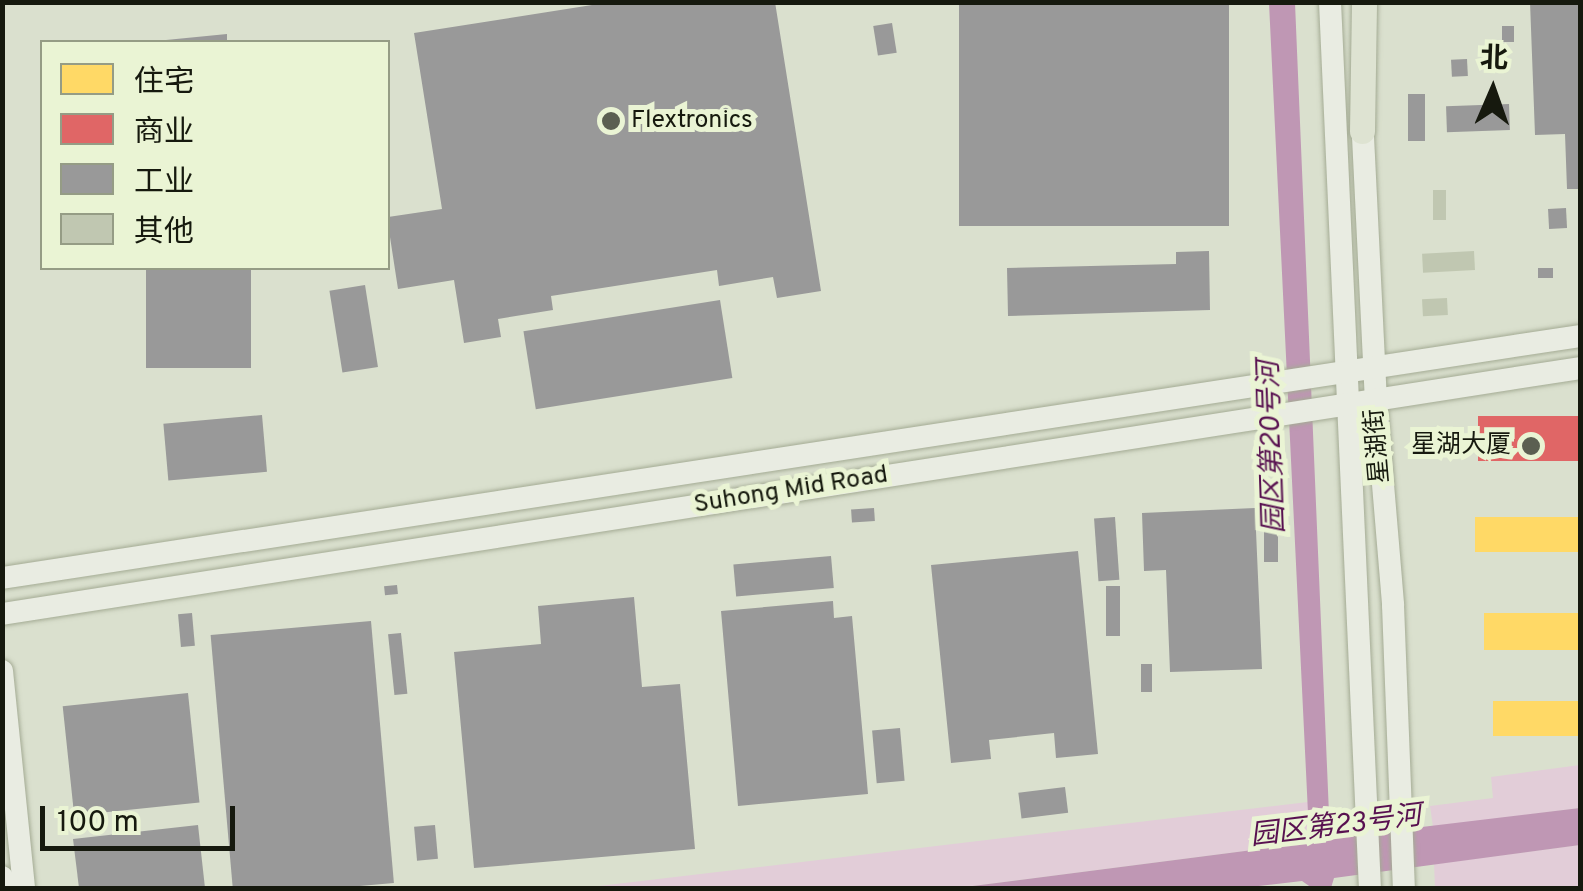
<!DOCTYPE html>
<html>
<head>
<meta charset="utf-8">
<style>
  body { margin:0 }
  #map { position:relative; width:1583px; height:891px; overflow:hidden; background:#dae0ce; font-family:Overpass,"Noto Sans SC",sans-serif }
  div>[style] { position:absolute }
  .green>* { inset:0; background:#e2cdd8 }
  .water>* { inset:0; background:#bf97b4 }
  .homes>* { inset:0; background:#ffd966; transform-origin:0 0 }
  .shops>* { inset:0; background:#e06666; transform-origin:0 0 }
  .industry>* { inset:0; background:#999; transform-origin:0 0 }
  .building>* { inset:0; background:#c0c7b1; transform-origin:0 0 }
  .roads { filter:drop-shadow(0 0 2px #a4ab94) drop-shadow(0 0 2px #a4ab94) }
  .primary>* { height:22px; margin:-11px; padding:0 11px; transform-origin:11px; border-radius:11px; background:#e9ece2 }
  .highway>* { height:25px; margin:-12.5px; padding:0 12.5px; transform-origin:12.5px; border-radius:12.5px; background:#dee3d2 }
  .dots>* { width:28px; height:28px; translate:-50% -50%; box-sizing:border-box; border:5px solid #eaf4d4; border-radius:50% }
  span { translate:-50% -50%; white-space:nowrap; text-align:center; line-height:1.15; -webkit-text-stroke:10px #eaf4d4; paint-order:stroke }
  .poi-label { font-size:25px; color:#16190e }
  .left { translate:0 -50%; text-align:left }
  .right { translate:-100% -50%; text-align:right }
  .street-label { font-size:25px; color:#16190e }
  .water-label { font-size:28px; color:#581150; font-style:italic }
  .frame { position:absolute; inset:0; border:5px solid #16190e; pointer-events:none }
  .legend { position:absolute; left:40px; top:40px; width:350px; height:230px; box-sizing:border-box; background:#eaf4d4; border:2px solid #959c85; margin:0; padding:12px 18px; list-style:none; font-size:30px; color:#16190e }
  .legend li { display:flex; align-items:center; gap:20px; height:50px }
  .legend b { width:50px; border:2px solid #959c85 }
  .north { position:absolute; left:1443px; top:40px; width:100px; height:100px; -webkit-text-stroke:8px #eaf4d4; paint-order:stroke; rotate:2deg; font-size:28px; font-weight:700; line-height:40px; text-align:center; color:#16190e }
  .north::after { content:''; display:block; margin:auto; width:35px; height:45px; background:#16190e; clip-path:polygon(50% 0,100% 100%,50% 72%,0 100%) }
  .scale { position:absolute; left:40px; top:806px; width:195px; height:45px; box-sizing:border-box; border:5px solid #16190e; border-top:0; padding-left:12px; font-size:30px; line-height:35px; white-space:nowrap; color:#16190e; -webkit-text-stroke:8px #eaf4d4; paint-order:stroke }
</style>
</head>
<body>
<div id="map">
  <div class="green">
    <div style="clip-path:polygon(1580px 765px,1580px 808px,1433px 827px,1430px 806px,1493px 798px,1491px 777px)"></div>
    <div style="clip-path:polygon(1308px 802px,1309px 834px,1299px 844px,957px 888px,582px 888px)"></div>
    <div style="clip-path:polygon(1580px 845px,1580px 888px,1435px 888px,1434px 864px)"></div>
  </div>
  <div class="water">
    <div style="clip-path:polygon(1269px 3px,1295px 3px,1330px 838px,1580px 808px,1580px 845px,1334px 878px,1331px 888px,1312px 888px,1302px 881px,1241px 888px,957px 888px,1299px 844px,1309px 834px)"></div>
  </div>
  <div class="homes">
    <div style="left:1580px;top:517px;width:35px;height:105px;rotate:90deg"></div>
    <div style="left:1580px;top:613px;width:37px;height:96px;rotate:90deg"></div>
    <div style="left:1580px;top:701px;width:35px;height:87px;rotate:90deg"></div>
  </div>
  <div class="shops">
    <div style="left:1580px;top:416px;width:45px;height:102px;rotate:90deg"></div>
  </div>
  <div class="industry">
    <div style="clip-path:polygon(611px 2px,775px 2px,821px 291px,777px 298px,773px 277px,719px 286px,717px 270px,551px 296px,553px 310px,498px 319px,501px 337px,464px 343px,454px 280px,398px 289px,388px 224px,388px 217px,442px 209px,414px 33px)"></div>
    <div style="left:959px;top:2px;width:270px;height:224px"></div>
    <div style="clip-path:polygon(1530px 2px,1580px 2px,1580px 189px,1567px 189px,1565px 134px,1535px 135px)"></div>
    <div style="left:892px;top:23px;width:30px;height:19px;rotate:81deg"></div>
    <div style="left:1502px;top:26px;width:12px;height:16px"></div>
    <div style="clip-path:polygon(227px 34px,227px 42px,167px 42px,166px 40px)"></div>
    <div style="left:1467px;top:59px;width:17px;height:16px;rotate:87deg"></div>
    <div style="left:1408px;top:94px;width:17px;height:47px"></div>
    <div style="left:1509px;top:104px;width:26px;height:63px;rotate:88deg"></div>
    <div style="left:1566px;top:208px;width:20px;height:18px;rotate:87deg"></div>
    <div style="clip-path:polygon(1209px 251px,1210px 310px,1008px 316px,1007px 268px,1176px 264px,1176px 252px)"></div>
    <div style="left:146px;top:268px;width:105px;height:100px"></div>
    <div style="left:1538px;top:268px;width:15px;height:10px"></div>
    <div style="left:365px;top:285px;width:83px;height:36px;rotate:81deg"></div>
    <div style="left:720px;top:300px;width:79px;height:199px;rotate:81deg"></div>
    <div style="left:262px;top:415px;width:57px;height:99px;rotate:85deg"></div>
    <div style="left:874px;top:508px;width:13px;height:23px;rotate:86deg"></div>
    <div style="clip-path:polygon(1255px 508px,1262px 669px,1170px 672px,1166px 570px,1144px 571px,1142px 513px)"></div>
    <div style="left:1264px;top:515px;width:14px;height:47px"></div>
    <div style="left:1115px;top:517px;width:63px;height:21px;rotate:86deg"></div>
    <div style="clip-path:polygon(1078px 551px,1098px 754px,1056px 758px,1054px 733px,989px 740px,991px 759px,951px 763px,931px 565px)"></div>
    <div style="left:831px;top:556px;width:32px;height:98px;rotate:85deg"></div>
    <div style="left:397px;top:585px;width:9px;height:13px;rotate:84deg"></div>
    <div style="left:1106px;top:586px;width:14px;height:50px"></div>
    <div style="clip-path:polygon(634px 597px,642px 687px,680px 684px,695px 849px,474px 868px,454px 652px,541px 644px,538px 606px)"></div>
    <div style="clip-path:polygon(833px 601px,834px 618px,852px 616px,868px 794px,738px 806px,721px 611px)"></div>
    <div style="left:192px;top:613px;width:33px;height:14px;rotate:85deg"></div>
    <div style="left:371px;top:621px;width:263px;height:161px;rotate:85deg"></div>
    <div style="left:401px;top:633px;width:61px;height:13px;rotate:84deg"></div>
    <div style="left:1141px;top:664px;width:11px;height:28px"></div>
    <div style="left:188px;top:693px;width:110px;height:126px;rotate:84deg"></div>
    <div style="left:900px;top:728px;width:53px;height:28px;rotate:85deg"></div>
    <div style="left:1065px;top:787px;width:26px;height:47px;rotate:83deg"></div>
    <div style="clip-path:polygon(198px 825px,205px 888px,79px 888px,73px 839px)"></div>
    <div style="left:435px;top:825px;width:34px;height:21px;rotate:85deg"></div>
  </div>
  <div class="building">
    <div style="left:1433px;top:190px;width:13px;height:30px"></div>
    <div style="left:1474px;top:251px;width:19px;height:52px;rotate:87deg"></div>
    <div style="left:1447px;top:298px;width:17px;height:25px;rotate:87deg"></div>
  </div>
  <div class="roads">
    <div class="primary">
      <div style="left:1330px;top:2px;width:887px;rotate:87.42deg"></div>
      <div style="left:1362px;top:116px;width:285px;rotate:87.2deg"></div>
      <div style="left:1376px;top:401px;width:205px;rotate:85.2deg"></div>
      <div style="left:1393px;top:605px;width:283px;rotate:87.8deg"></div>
      <div style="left:2px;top:578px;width:1596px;rotate:-8.72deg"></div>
      <div style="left:2px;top:614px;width:1597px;rotate:-8.86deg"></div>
      <div style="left:2px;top:671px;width:218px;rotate:84.2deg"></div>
      <div style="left:2px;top:877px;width:11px;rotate:80deg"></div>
    </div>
    <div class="highway">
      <div style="left:1362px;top:131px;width:129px;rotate:-89.1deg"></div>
    </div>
  </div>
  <div class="dots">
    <div style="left:611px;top:121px;background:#5b5f51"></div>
    <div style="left:1531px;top:446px;background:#5b5f51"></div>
  </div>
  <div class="poi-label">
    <span class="left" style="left:631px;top:121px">Flextronics</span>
    <span class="right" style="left:1511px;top:446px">星湖大厦</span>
  </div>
  <div class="street-label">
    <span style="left:1379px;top:446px;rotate:-95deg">星湖街</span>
    <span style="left:791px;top:491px;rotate:-9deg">Suhong Mid Road</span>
  </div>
  <div class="water-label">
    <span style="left:1273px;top:447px;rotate:-92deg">园区第20号河</span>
    <span style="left:1336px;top:827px;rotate:-7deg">园区第23号河</span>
  </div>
  <div class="frame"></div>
  <ul class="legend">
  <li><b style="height:28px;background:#ffd966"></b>住宅</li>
  <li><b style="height:28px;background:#e06666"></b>商业</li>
  <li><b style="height:28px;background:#999"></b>工业</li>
  <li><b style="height:28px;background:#c0c7b1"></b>其他</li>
  </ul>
  <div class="north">北</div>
  <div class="scale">100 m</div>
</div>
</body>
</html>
